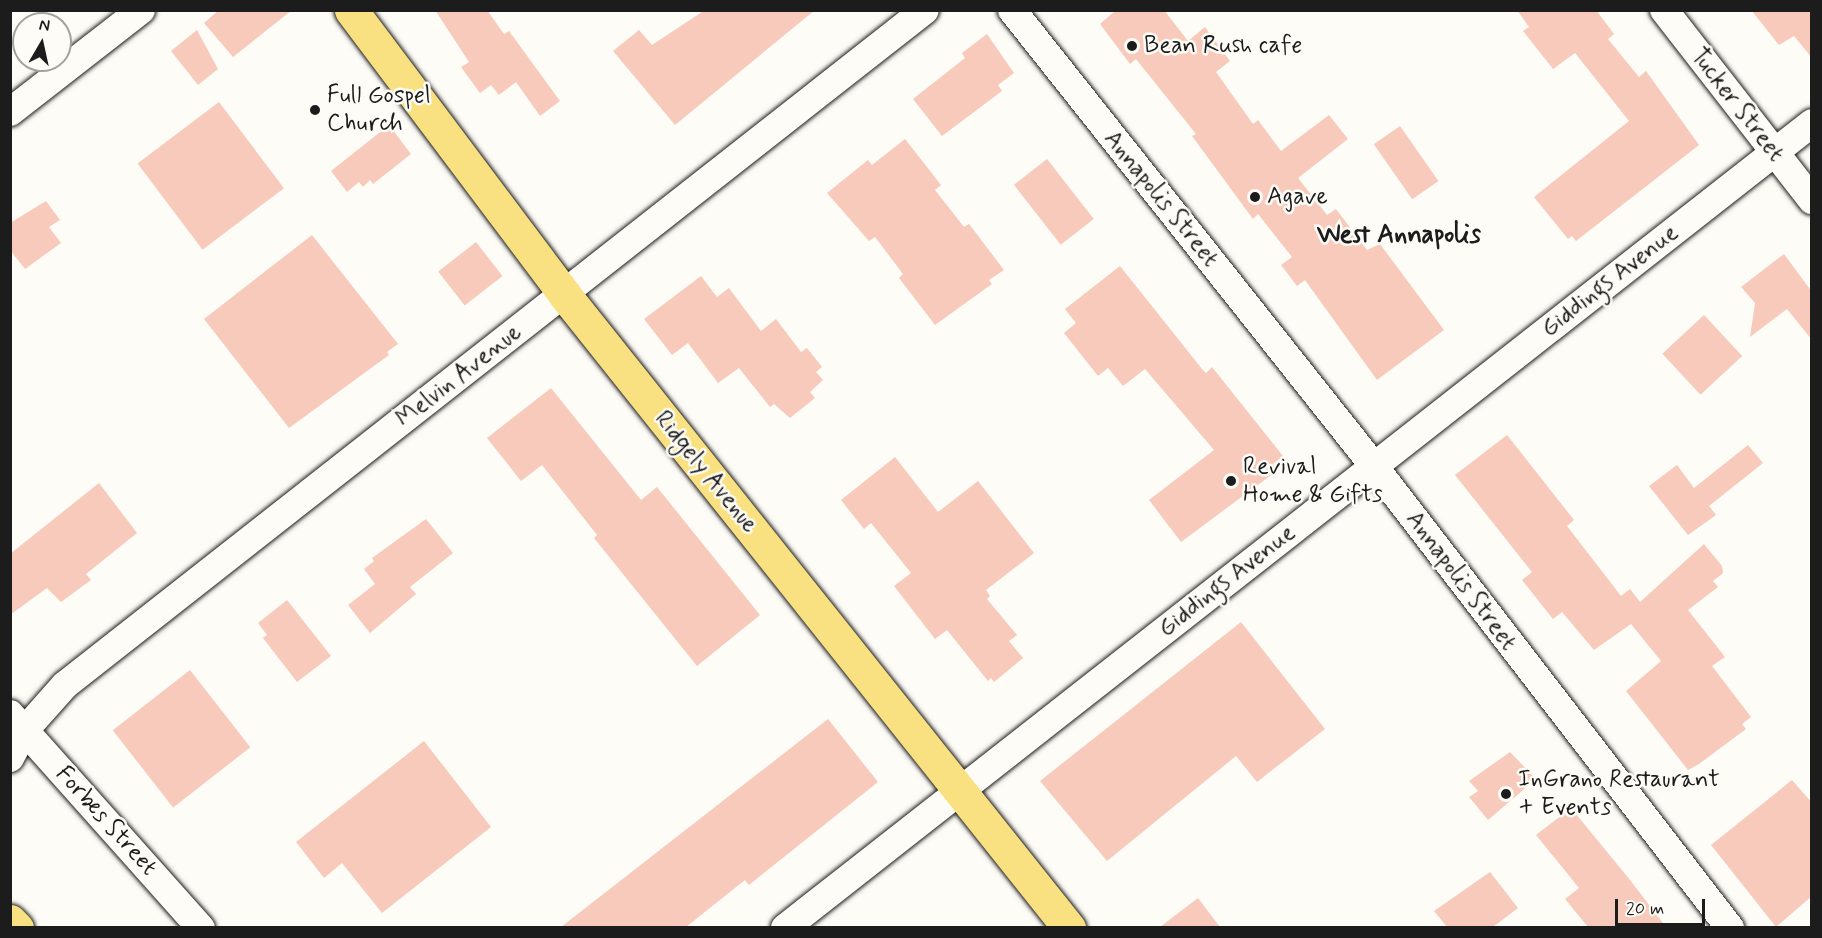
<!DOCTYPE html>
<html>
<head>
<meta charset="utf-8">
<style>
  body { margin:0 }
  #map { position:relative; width:1822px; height:938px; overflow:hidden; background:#fdfcf7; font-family:Mynerve,sans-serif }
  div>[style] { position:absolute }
  .building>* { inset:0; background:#f8cabb; transform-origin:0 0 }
  .roads { filter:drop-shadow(0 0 2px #1c1c1c) drop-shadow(0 0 2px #1c1c1c) }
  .minor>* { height:28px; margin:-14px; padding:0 14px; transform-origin:14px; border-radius:14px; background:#fdfcf7 }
  .major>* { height:33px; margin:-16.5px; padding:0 16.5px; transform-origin:16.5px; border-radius:16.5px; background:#f9e181 }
  .dots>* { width:16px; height:16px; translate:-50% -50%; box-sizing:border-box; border:3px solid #fdfcf7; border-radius:50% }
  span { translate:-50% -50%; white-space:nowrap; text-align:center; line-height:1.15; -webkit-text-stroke:5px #fdfcf7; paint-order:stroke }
  .poi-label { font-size:24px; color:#1c1c1c }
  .left { translate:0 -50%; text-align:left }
  .street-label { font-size:24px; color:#1c1c1c }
  .neighbourhood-label { font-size:26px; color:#1c1c1c; font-weight:700 }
  .frame { position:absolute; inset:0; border:12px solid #1c1c1c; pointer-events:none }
  .north { position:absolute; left:12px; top:12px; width:60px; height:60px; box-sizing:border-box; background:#fdfcf7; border:2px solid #a3a29f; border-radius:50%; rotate:9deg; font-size:16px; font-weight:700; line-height:24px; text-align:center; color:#1c1c1c }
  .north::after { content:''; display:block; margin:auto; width:21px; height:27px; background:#1c1c1c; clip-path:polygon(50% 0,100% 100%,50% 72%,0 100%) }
  .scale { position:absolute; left:1615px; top:899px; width:90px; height:27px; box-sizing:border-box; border:3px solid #1c1c1c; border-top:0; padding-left:8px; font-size:18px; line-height:21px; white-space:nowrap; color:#1c1c1c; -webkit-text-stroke:4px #fdfcf7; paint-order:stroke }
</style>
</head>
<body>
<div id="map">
  <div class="building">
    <div style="clip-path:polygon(219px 10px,292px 10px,233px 57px,204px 23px)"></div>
    <div style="clip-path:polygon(435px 10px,487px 10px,504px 34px,509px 31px,560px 101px,540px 116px,516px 82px,499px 95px,491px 85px,480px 93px,461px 67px,469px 62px)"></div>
    <div style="clip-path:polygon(705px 10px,815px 10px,675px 125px,613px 51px,639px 30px,652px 45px)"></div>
    <div style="clip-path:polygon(1116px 10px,1164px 10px,1188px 41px,1205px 27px,1230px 61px,1216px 72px,1253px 124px,1258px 120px,1281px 151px,1329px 115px,1348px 139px,1298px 178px,1327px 215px,1336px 209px,1367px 250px,1380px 244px,1444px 330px,1377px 380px,1305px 280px,1297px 286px,1281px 265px,1292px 257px,1258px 214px,1253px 219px,1192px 136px,1196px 134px,1136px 59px,1130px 64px,1100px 24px)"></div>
    <div style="clip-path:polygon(1517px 10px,1596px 10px,1614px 34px,1608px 39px,1639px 77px,1646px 71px,1699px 145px,1576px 241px,1572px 236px,1568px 239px,1534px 197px,1629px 121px,1575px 53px,1553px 69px,1523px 31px,1529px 27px)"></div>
    <div style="clip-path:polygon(1751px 10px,1812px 10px,1812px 58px,1794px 36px,1779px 45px)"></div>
    <div style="clip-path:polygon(197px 30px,218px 69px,198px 85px,171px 51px)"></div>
    <div style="clip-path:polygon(987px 34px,1014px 73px,998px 85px,1002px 91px,942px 136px,913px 99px,965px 58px,962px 53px)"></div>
    <div style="left:219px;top:102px;width:108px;height:102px;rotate:53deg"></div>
    <div style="clip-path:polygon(389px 125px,411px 154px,373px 184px,370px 180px,363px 187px,359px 182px,347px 192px,331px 171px)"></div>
    <div style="left:1400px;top:126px;width:67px;height:32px;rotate:55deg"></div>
    <div style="clip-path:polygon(905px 139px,941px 185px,935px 190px,964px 227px,969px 224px,1004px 270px,989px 280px,992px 284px,935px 325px,899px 278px,903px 274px,875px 237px,869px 241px,827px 193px,868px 160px,872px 165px)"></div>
    <div style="left:1047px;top:159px;width:76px;height:42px;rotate:52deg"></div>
    <div style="clip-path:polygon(46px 201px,60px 220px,49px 227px,61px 243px,25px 269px,10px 250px,10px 223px)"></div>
    <div style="clip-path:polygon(312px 235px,398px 344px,387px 352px,389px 355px,289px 428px,204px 319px)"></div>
    <div style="left:476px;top:242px;width:43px;height:48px;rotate:52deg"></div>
    <div style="clip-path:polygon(1784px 254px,1812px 292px,1812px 340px,1787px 309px,1750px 337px,1755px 303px,1741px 287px)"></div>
    <div style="clip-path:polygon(1120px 266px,1202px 369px,1206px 373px,1212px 367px,1283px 456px,1273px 464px,1278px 470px,1181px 542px,1149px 500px,1214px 450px,1145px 369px,1123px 386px,1108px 368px,1098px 376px,1064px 333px,1076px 323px,1065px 309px)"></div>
    <div style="clip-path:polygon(701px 276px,717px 297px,729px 288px,761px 331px,776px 319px,801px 352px,807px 348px,822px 367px,816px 372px,823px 380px,810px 392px,815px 398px,790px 418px,774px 404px,770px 407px,739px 368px,718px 383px,688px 343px,672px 355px,644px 319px)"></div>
    <div style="left:1704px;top:315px;width:56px;height:57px;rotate:47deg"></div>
    <div style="clip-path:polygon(551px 388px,641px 500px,657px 487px,760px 615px,697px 666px,594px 538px,597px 535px,542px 465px,521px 481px,487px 438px)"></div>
    <div style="clip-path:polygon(1507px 435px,1574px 520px,1567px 526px,1621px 596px,1630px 589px,1640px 602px,1704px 544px,1722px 566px,1723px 573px,1713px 581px,1718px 587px,1688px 610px,1725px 657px,1712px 666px,1751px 717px,1742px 724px,1746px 729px,1699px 764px,1688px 770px,1626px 691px,1661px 661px,1631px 624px,1594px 650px,1562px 612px,1553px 619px,1522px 580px,1532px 572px,1455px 475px)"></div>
    <div style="clip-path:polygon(1748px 445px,1763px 463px,1709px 506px,1716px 515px,1688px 535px,1649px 486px,1677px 465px,1694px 488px)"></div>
    <div style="clip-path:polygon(895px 457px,938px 512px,978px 481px,1034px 553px,986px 590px,990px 596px,987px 599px,1017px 635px,1009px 641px,1023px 658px,994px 682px,991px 678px,988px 681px,947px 630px,935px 639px,894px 586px,911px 573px,871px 523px,864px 529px,841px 500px)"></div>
    <div style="clip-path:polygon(99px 483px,137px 533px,86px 574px,91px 580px,61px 602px,47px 588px,10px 615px,10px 554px)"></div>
    <div style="clip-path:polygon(426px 519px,453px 553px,410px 587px,416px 594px,370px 633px,348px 605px,375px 584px,364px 569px,374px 561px,372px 558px)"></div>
    <div style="clip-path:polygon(287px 600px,331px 656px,297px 682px,263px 638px,267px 635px,258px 623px)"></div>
    <div style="clip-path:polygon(1241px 622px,1325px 729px,1257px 782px,1236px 756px,1107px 861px,1040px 781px)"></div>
    <div style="left:190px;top:670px;width:98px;height:98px;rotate:52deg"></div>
    <div style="clip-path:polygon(828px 719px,878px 782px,749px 885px,745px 880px,686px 927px,561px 927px)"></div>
    <div style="clip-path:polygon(424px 741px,491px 827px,382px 913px,342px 863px,324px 878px,296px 842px)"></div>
    <div style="clip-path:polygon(1510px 752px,1536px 779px,1488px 820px,1469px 797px,1478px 791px,1469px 781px)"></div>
    <div style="clip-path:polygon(1792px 780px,1812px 803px,1812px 896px,1776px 927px,1711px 845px)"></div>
    <div style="clip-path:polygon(1571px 808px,1630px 880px,1666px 927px,1588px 927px,1565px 899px,1579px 888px,1536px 835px)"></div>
    <div style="clip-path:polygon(1490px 872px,1518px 908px,1493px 927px,1447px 927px,1434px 911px)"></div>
    <div style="clip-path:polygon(1198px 898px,1220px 927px,1160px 927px)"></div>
  </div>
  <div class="roads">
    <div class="minor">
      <div style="left:1012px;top:10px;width:581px;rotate:51.57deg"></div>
      <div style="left:1373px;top:465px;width:585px;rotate:52.37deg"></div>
      <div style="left:1664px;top:10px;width:241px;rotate:52.1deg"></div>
      <div style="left:10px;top:112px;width:166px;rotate:-37.9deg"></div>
      <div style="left:10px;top:714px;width:287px;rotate:48.3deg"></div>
      <div style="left:10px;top:758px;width:32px;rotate:-62deg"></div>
      <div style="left:25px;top:730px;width:60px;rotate:-48.4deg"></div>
      <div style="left:65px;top:685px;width:1093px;rotate:-38.13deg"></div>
      <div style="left:785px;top:928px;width:1305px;rotate:-38.09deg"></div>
    </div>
    <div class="major">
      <div style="left:351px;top:10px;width:355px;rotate:53.1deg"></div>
      <div style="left:564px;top:294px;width:811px;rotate:51.46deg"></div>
      <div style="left:10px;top:921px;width:10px;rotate:45deg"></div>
    </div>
  </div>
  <div class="dots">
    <div style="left:1132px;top:46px;background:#1c1c1c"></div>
    <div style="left:315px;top:110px;background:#1c1c1c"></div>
    <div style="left:1255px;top:197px;background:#1c1c1c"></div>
    <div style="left:1231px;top:481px;background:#1c1c1c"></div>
    <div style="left:1506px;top:794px;background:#1c1c1c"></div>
  </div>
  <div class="poi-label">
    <span class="left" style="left:1144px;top:46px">Bean Rush cafe</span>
    <span class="left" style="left:327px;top:110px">Full Gospel<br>Church</span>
    <span class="left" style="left:1267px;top:197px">Agave</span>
    <span class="left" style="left:1243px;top:481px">Revival<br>Home &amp; Gifts</span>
    <span class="left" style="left:1518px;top:794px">InGrano Restaurant<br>+ Events</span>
  </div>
  <div class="street-label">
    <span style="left:1737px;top:105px;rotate:52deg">Tucker Street</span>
    <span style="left:1161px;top:199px;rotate:51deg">Annapolis Street</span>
    <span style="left:1610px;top:281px;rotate:-38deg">Giddings Avenue</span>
    <span style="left:459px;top:376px;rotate:-38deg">Melvin Avenue</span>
    <span style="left:706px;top:472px;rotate:51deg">Ridgely Avenue</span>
    <span style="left:1227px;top:581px;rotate:-38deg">Giddings Avenue</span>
    <span style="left:1461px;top:581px;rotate:53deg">Annapolis Street</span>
    <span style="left:106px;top:821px;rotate:48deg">Forbes Street</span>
  </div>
  <div class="neighbourhood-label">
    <span style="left:1399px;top:236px">West Annapolis</span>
  </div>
  <div class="frame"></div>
  <div class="north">N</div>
  <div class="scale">20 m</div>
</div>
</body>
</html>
